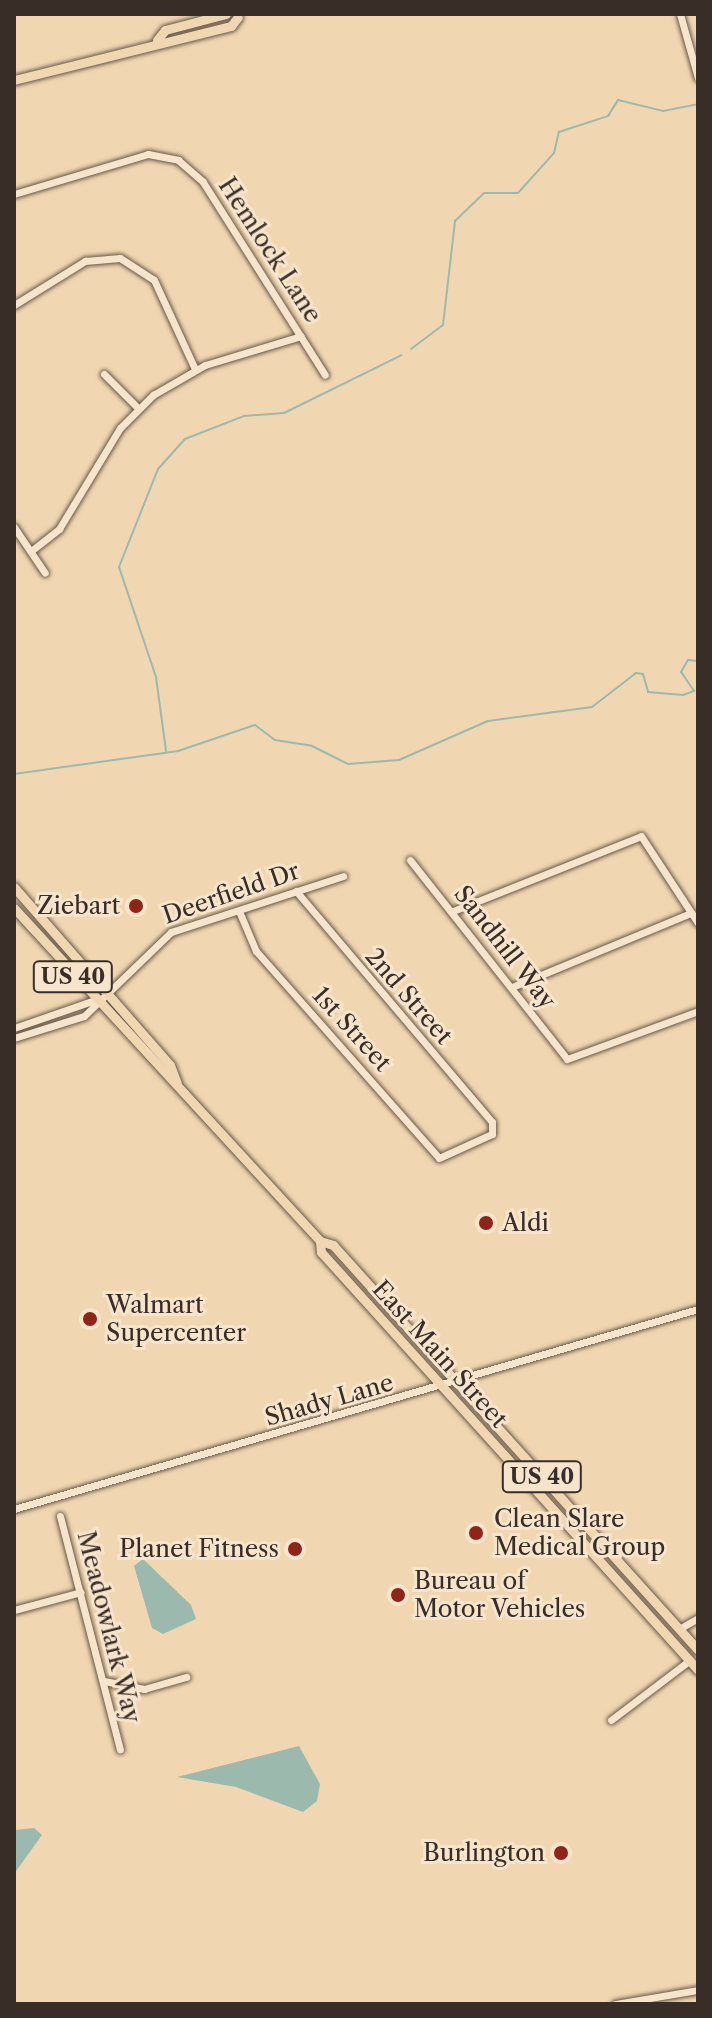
<!DOCTYPE html>
<html>
<head>
<meta charset="utf-8">
<style>
  body { margin:0 }
  #map { position:relative; width:712px; height:2018px; overflow:hidden; background:#f1d7b1; font-family:"Libre Caslon Text",serif }
  div>[style] { position:absolute }
  .water>* { inset:0; background:#9bbaad }
  .stream>* { height:2px; margin:-1px; padding:0 1px; transform-origin:1px; border-radius:1px; background:#9bbaad }
  .roads { filter:drop-shadow(0 0 2px #67584a) drop-shadow(0 0 2px #67584a) }
  .minor>* { height:7px; margin:-3.5px; padding:0 3.5px; transform-origin:3.5px; border-radius:3.5px; background:#f6e5cc }
  .major>* { height:9px; margin:-4.5px; padding:0 4.5px; transform-origin:4.5px; border-radius:4.5px; background:#f1d7b1 }
  .dots>* { width:22px; height:22px; translate:-50% -50%; box-sizing:border-box; border:4px solid #f6e5cc; border-radius:50% }
  span { translate:-50% -50%; white-space:nowrap; text-align:center; line-height:1.15; -webkit-text-stroke:6px #f6e5cc; paint-order:stroke }
  .shield-label span { padding:2px 6px; background:#f6e5cc; border:2px solid; border-radius:6px; -webkit-text-stroke-width:0 }
  .shield-label { font-size:22px; color:#392d27; font-weight:700 }
  .street-label { font-size:24px; color:#392d27 }
  .poi-label { font-size:24px; color:#392d27 }
  .right { translate:-100% -50%; text-align:right }
  .left { translate:0 -50%; text-align:left }
  .frame { position:absolute; inset:0; border:16px solid #392d27; pointer-events:none }
</style>
</head>
<body>
<div id="map">
  <div class="water">
    <div style="clip-path:polygon(143px 1559px,191px 1605px,196px 1619px,163px 1634px,152px 1628px,134px 1566px)"></div>
    <div style="clip-path:polygon(299px 1746px,320px 1784px,317px 1801px,303px 1812px,236px 1787px,177px 1777px)"></div>
    <div style="clip-path:polygon(34px 1828px,42px 1835px,14px 1874px,14px 1830px)"></div>
  </div>
  <div class="stream">
    <div style="left:411px;top:349px;width:40px;rotate:-37deg"></div>
    <div style="left:443px;top:325px;width:105px;rotate:-83.4deg"></div>
    <div style="left:455px;top:221px;width:40px;rotate:-44deg"></div>
    <div style="left:484px;top:193px;width:34px"></div>
    <div style="left:518px;top:193px;width:54px;rotate:-48deg"></div>
    <div style="left:554px;top:153px;width:22px;rotate:-77deg"></div>
    <div style="left:559px;top:132px;width:52px;rotate:-18.1deg"></div>
    <div style="left:608px;top:116px;width:19px;rotate:-58deg"></div>
    <div style="left:618px;top:100px;width:46px;rotate:13.7deg"></div>
    <div style="left:663px;top:111px;width:36px;rotate:-11deg"></div>
    <div style="left:166px;top:751px;width:75px;rotate:-97.7deg"></div>
    <div style="left:156px;top:677px;width:116px;rotate:-108.6deg"></div>
    <div style="left:119px;top:567px;width:105px;rotate:-68.3deg"></div>
    <div style="left:158px;top:469px;width:40px;rotate:-48deg"></div>
    <div style="left:185px;top:439px;width:63px;rotate:-21.3deg"></div>
    <div style="left:244px;top:416px;width:40px;rotate:-4.3deg"></div>
    <div style="left:284px;top:413px;width:131px;rotate:-26.2deg"></div>
    <div style="left:14px;top:774px;width:166px;rotate:-8deg"></div>
    <div style="left:178px;top:751px;width:81px;rotate:-18.7deg"></div>
    <div style="left:255px;top:725px;width:25px;rotate:37deg"></div>
    <div style="left:275px;top:740px;width:37px;rotate:9deg"></div>
    <div style="left:312px;top:746px;width:40px;rotate:26.6deg"></div>
    <div style="left:348px;top:764px;width:51px;rotate:-4.5deg"></div>
    <div style="left:399px;top:760px;width:97px;rotate:-23.7deg"></div>
    <div style="left:488px;top:721px;width:105px;rotate:-7.7deg"></div>
    <div style="left:592px;top:707px;width:56px;rotate:-37.7deg"></div>
    <div style="left:636px;top:673px;width:7px;rotate:8deg"></div>
    <div style="left:643px;top:674px;width:19px;rotate:74deg"></div>
    <div style="left:648px;top:692px;width:35px;rotate:5deg"></div>
    <div style="left:683px;top:695px;width:12px;rotate:-20deg"></div>
    <div style="left:694px;top:691px;width:23px;rotate:-124deg"></div>
    <div style="left:681px;top:672px;width:14px;rotate:-60deg"></div>
    <div style="left:688px;top:660px;width:10px;rotate:6deg"></div>
  </div>
  <div class="roads">
    <div class="minor">
      <div style="left:680px;top:14px;width:66px;rotate:74.3deg"></div>
      <div style="left:14px;top:194px;width:140px;rotate:-16.6deg"></div>
      <div style="left:148px;top:154px;width:31px;rotate:11deg"></div>
      <div style="left:178px;top:160px;width:33px;rotate:41deg"></div>
      <div style="left:203px;top:182px;width:228px;rotate:57.7deg"></div>
      <div style="left:14px;top:305px;width:84px;rotate:-31.8deg"></div>
      <div style="left:85px;top:261px;width:35px;rotate:-5deg"></div>
      <div style="left:120px;top:258px;width:40px;rotate:32.9deg"></div>
      <div style="left:154px;top:280px;width:98px;rotate:65.3deg"></div>
      <div style="left:104px;top:374px;width:48px;rotate:45deg"></div>
      <div style="left:14px;top:527px;width:55px;rotate:56deg"></div>
      <div style="left:31px;top:551px;width:36px;rotate:-38deg"></div>
      <div style="left:59px;top:529px;width:118px;rotate:-58.9deg"></div>
      <div style="left:120px;top:428px;width:47px;rotate:-45deg"></div>
      <div style="left:153px;top:395px;width:60px;rotate:-30deg"></div>
      <div style="left:205px;top:365px;width:100px;rotate:-16.8deg"></div>
      <div style="left:410px;top:860px;width:253px;rotate:51.7deg"></div>
      <div style="left:567px;top:1059px;width:140px;rotate:-20.1deg"></div>
      <div style="left:239px;top:911px;width:43px;rotate:67deg"></div>
      <div style="left:256px;top:951px;width:276px;rotate:48.5deg"></div>
      <div style="left:439px;top:1158px;width:58px;rotate:-24.4deg"></div>
      <div style="left:492px;top:1134px;width:12px;rotate:-90deg"></div>
      <div style="left:492px;top:1122px;width:303px;rotate:-130.3deg"></div>
      <div style="left:453px;top:911px;width:202px;rotate:-21.7deg"></div>
      <div style="left:641px;top:836px;width:104px;rotate:56.8deg"></div>
      <div style="left:512px;top:987px;width:194px;rotate:-22.5deg"></div>
      <div style="left:14px;top:1028px;width:83px;rotate:-19.1deg"></div>
      <div style="left:14px;top:1038px;width:73px;rotate:-17.4deg"></div>
      <div style="left:84px;top:1016px;width:121px;rotate:-44deg"></div>
      <div style="left:171px;top:932px;width:181px;rotate:-18deg"></div>
      <div style="left:14px;top:1509px;width:713px;rotate:-16.3deg"></div>
      <div style="left:60px;top:1516px;width:241px;rotate:75.6deg"></div>
      <div style="left:14px;top:1610px;width:69px;rotate:-15deg"></div>
      <div style="left:679px;top:1629px;width:22px;rotate:-30deg"></div>
      <div style="left:104px;top:1681px;width:41px;rotate:11.3deg"></div>
      <div style="left:144px;top:1689px;width:44px;rotate:-15.9deg"></div>
      <div style="left:611px;top:1720px;width:99px;rotate:-37.2deg"></div>
      <div style="left:615px;top:2004px;width:84px;rotate:-9.6deg"></div>
    </div>
    <div class="major">
      <div style="left:157px;top:40px;width:13px;rotate:-51deg"></div>
      <div style="left:165px;top:30px;width:63px;rotate:-14.7deg"></div>
      <div style="left:14px;top:80px;width:224px;rotate:-14deg"></div>
      <div style="left:231px;top:26px;width:11px;rotate:-52deg"></div>
      <div style="left:14px;top:887px;width:237px;rotate:48.8deg"></div>
      <div style="left:170px;top:1065px;width:19px;rotate:69deg"></div>
      <div style="left:14px;top:908px;width:455px;rotate:47.4deg"></div>
      <div style="left:320px;top:1241px;width:11px;rotate:85deg"></div>
      <div style="left:321px;top:1252px;width:563px;rotate:47.95deg"></div>
      <div style="left:320px;top:1241px;width:14px;rotate:17deg"></div>
      <div style="left:333px;top:1245px;width:545px;rotate:47.97deg"></div>
    </div>
  </div>
  <div class="dots">
    <div style="left:136px;top:906px;background:#8f2418"></div>
    <div style="left:486px;top:1223px;background:#8f2418"></div>
    <div style="left:90px;top:1319px;background:#8f2418"></div>
    <div style="left:476px;top:1533px;background:#8f2418"></div>
    <div style="left:295px;top:1549px;background:#8f2418"></div>
    <div style="left:398px;top:1595px;background:#8f2418"></div>
    <div style="left:561px;top:1853px;background:#8f2418"></div>
  </div>
  <div class="shield-label">
    <span style="left:73px;top:977px">US 40</span>
    <span style="left:542px;top:1477px">US 40</span>
  </div>
  <div class="street-label">
    <span style="left:270px;top:250px;rotate:57deg">Hemlock Lane</span>
    <span style="left:231px;top:893px;rotate:-19deg">Deerfield Dr</span>
    <span style="left:505px;top:947px;rotate:52deg">Sandhill Way</span>
    <span style="left:409px;top:996px;rotate:49deg">2nd Street</span>
    <span style="left:352px;top:1029px;rotate:48deg">1st Street</span>
    <span style="left:440px;top:1354px;rotate:48deg">East Main Street</span>
    <span style="left:329px;top:1400px;rotate:-16deg">Shady Lane</span>
    <span style="left:109px;top:1627px;rotate:76deg">Meadowlark Way</span>
  </div>
  <div class="poi-label">
    <span class="right" style="left:120px;top:906px">Ziebart</span>
    <span class="left" style="left:502px;top:1223px">Aldi</span>
    <span class="left" style="left:106px;top:1319px">Walmart<br>Supercenter</span>
    <span class="left" style="left:494px;top:1533px">Clean Slare<br>Medical Group</span>
    <span class="right" style="left:279px;top:1549px">Planet Fitness</span>
    <span class="left" style="left:414px;top:1595px">Bureau of<br>Motor Vehicles</span>
    <span class="right" style="left:545px;top:1853px">Burlington</span>
  </div>
  <div class="frame"></div>
</div>
</body>
</html>
